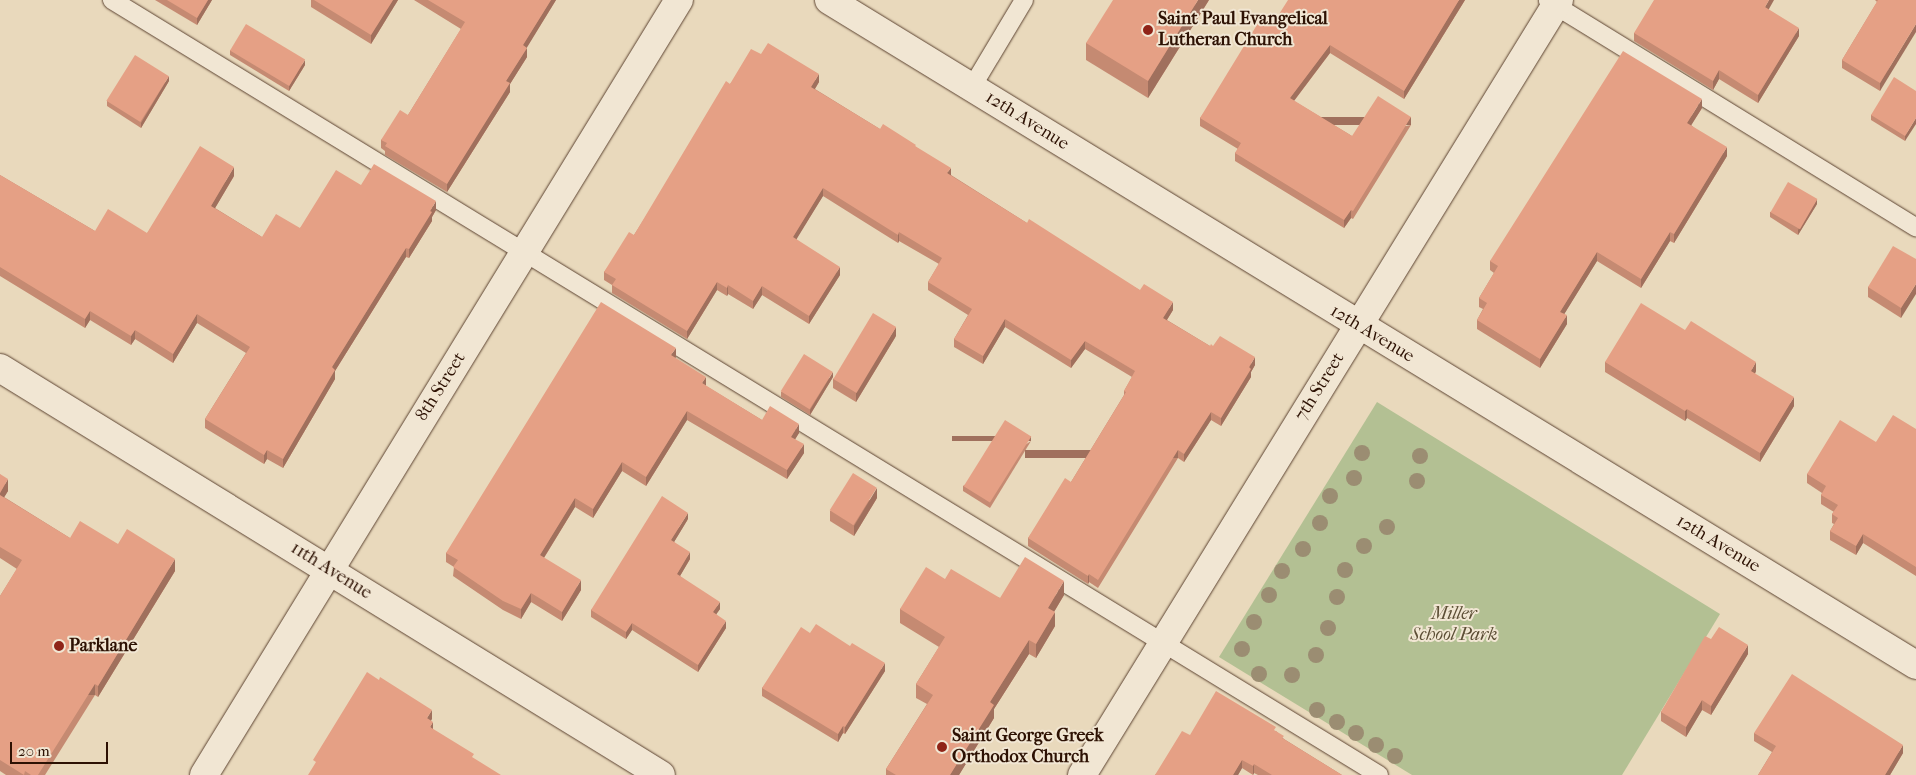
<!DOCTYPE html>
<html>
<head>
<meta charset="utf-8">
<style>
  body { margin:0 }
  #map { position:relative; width:1916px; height:775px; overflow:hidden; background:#e9d9bc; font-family:"IM FELL French Canon",serif }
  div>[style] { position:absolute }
  .green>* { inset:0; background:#b3c093 }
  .roads { filter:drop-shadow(0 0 1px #5c4331) drop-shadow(0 0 1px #5c4331) }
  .lane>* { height:18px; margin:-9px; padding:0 9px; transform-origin:9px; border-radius:9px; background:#f1e6d3 }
  .street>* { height:28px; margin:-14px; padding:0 14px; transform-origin:14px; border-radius:14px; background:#f1e6d3 }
  .secondary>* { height:28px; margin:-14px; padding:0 14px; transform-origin:14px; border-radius:14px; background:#f1e6d3 }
  .trees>* { width:16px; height:16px; margin:-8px; border-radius:50%; background:#9b8d72 }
  .wall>* { inset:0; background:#c58a72 }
  .shaded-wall>* { inset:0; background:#a0705d; transform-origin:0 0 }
  .building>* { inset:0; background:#e5a085; transform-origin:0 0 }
  .dots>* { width:14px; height:14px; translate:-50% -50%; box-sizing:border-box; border:2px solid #f1e6d3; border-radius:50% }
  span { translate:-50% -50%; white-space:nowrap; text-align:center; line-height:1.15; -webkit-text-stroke:4px #f1e6d3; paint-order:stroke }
  .poi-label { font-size:18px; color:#2d1103; font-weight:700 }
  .left { translate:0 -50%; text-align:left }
  .street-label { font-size:18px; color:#2d1103 }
  .park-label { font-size:18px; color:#5c4e35; font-style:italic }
  .scale { position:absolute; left:10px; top:742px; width:98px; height:22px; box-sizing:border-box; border:2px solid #2d1103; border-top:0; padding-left:6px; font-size:15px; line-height:18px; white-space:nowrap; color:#2d1103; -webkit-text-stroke:4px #f1e6d3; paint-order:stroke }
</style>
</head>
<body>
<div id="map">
  <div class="green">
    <div style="clip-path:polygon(1377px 402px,1720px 614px,1622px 775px,1412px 775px,1219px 657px)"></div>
  </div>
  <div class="roads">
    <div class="lane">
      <div style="left:112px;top:0;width:1485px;rotate:31.45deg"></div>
      <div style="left:1548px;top:1px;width:432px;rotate:31.6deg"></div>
      <div style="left:972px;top:87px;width:101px;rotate:-59.1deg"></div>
    </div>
    <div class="street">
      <div style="left:829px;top:0;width:1274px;rotate:31.46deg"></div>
      <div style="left:0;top:368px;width:776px;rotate:31.62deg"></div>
      <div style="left:1082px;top:775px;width:910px;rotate:-58.39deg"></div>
    </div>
    <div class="secondary">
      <div style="left:204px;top:775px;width:909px;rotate:-58.5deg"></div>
    </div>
  </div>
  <div class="trees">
    <div style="left:1362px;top:453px"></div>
    <div style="left:1420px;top:456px"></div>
    <div style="left:1354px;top:478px"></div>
    <div style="left:1417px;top:481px"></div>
    <div style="left:1330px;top:496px"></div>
    <div style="left:1320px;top:523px"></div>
    <div style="left:1387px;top:527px"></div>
    <div style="left:1364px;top:546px"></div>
    <div style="left:1303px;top:549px"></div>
    <div style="left:1345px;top:570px"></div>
    <div style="left:1282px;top:571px"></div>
    <div style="left:1269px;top:595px"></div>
    <div style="left:1337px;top:597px"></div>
    <div style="left:1254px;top:622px"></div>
    <div style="left:1328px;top:628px"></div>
    <div style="left:1242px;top:649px"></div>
    <div style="left:1316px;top:655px"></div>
    <div style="left:1259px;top:674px"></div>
    <div style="left:1292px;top:675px"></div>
    <div style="left:1317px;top:710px"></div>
    <div style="left:1337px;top:722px"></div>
    <div style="left:1356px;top:733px"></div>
    <div style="left:1376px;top:745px"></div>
    <div style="left:1395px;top:756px"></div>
  </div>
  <div class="wall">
    <div style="clip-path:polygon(155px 0,212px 0,197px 25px)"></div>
    <div style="clip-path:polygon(311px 0,398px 0,371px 44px,311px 7px)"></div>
    <div style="clip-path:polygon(414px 0,556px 0,526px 48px,527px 57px,510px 84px,510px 92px,447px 192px,385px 155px,385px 151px,381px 148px,381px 140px,408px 115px,461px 29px)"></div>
    <div style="clip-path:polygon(1209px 0,1148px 98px,1086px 60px,1086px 43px)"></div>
    <div style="clip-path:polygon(1465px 0,1404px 99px,1330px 53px,1294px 101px,1352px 136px,1411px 125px,1353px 219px,1351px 218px,1344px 228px,1235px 161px,1235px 153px,1238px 149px,1200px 126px,1200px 118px,1274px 22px)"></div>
    <div style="clip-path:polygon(1875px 0,1916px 0,1880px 91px,1842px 68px,1842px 60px,1877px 2px)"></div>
    <div style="clip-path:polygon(1768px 9px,1799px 36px,1758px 103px,1719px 79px,1713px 90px,1634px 41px,1634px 33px)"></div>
    <div style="clip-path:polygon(230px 50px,305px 65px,289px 91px,230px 55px)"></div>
    <div style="clip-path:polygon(761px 54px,819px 82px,815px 89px,880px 129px,916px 147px,951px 175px,1027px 223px,1173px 310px,1167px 320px,1210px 346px,1213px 346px,1255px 365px,1251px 372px,1251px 377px,1221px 426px,1211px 420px,1184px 462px,1178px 458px,1098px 588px,1089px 582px,1088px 584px,1028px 546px,1028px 538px,1071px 482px,1124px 395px,1124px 391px,1132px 377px,1085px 349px,1071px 368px,1005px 327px,983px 364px,954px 347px,954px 339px,968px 315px,928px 290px,928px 282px,939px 264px,899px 241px,898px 243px,823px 196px,796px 239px,840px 275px,809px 324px,762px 295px,753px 309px,728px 294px,727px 296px,717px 290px,687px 339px,612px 293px,612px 285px,604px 280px,604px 272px,634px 235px,730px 84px)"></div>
    <div style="clip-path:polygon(169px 81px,141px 128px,107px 106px,107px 101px)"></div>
    <div style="clip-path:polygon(1916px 91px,1905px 141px,1871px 120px,1871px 115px)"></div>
    <div style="clip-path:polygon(1702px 108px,1691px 125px,1727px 156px,1674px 243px,1670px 241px,1641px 288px,1597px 261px,1564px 314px,1567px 324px,1540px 368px,1477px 329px,1477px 320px,1483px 309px,1479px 307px,1479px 298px,1494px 273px,1490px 270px,1490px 261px)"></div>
    <div style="clip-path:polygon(0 175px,95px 231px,147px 233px,234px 176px,215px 208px,262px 237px,300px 228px,361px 185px,436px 210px,432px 217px,432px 221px,409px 258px,406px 257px,335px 371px,335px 379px,283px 468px,267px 459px,264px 464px,205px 428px,205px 419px,246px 353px,197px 323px,173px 363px,135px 339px,131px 345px,90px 320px,85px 328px,0 276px)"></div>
    <div style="clip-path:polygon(1817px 204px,1798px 235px,1770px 217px,1770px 212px)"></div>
    <div style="clip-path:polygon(1916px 259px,1901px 318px,1868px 297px,1868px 287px)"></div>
    <div style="clip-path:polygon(1685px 330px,1756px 371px,1755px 374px,1794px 406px,1760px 462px,1687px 418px,1685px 421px,1605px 372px,1605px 362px)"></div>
    <div style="clip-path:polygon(896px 336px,856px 402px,833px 388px,833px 379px)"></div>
    <div style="clip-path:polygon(676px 357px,675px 358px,706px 386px,762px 420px,799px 433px,795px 439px,804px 453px,787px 479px,687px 420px,646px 486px,622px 471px,593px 518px,575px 507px,544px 558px,581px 590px,562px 621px,531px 602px,521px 619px,503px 610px,453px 576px,454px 567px,446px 562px,446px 553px)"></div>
    <div style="clip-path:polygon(833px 377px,810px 415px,781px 397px,781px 392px)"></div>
    <div style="clip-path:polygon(1916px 429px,1916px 576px,1863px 543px,1856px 555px,1830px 540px,1830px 531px,1834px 524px,1832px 523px,1832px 514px,1834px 512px,1821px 504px,1821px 495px,1822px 493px,1807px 483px,1807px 474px,1876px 442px)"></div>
    <div style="clip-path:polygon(1031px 441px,990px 508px,963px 491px,963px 486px)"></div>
    <div style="clip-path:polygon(0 474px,8px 491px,4px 497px,70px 538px,118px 544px,175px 571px,98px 697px,95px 695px,45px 775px,6px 775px,0 771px,0 596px,17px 569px,0 558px)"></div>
    <div style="clip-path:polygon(877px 498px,854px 536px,830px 521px,830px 511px)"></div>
    <div style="clip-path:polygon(688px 519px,674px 542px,690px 559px,680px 576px,720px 609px,716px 614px,726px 628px,698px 672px,632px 630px,626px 639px,591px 617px,591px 610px)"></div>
    <div style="clip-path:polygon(945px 579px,1000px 598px,1064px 595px,1054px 612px,1055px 626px,1036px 658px,1029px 654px,994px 709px,994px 718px,959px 775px,886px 775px,886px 769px,927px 704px,916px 698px,916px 684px,939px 647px,900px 623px,900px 609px)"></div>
    <div style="clip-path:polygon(810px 633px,885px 671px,845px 734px,843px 733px,838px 742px,762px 696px,762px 688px)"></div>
    <div style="clip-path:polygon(1711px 639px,1748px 654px,1711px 715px,1702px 710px,1686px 737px,1661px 721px,1661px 712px)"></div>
    <div style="clip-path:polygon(1276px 731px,1284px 739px,1342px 775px,1258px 775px,1254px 773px,1253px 775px,1242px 768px,1238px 775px,1155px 775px,1190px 735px)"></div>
    <div style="clip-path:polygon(1754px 733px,1903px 753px,1890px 775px,1758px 775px,1772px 752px,1754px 741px)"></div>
  </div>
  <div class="shaded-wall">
    <div style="clip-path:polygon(208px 0,212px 0,197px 25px,197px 18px)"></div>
    <div style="clip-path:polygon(393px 0,398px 0,371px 44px,371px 35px)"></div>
    <div style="clip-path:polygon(551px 0,556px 0,523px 54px,523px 45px)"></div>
    <div style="clip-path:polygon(1198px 0,1209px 0,1148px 98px,1148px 81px)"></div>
    <div style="clip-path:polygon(1459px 0,1465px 0,1404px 99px,1404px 91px)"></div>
    <div style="clip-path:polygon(1769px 0,1774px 0,1765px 16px,1765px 7px)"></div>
    <div style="clip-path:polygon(1916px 24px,1916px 32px,1880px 91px,1880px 83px)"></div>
    <div style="clip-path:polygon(1799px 28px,1799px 36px,1758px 103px,1758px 95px)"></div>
    <div style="clip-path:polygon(1330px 45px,1330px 53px,1290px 106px,1290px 98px)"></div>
    <div style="clip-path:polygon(527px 48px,527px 57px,510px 84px,510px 92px,447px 192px,447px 184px,506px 81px)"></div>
    <div style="clip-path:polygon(305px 60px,305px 65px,289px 91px,289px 86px)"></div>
    <div style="clip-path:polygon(1719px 70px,1719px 79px,1713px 90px,1713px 81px)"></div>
    <div style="clip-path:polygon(819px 74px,819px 82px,811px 95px,811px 87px)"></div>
    <div style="clip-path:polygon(169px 76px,169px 81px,141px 128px,141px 123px)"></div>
    <div style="clip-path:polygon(1702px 99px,1702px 108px,1687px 132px,1687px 123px)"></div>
    <div style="left:1411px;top:117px;width:8px;height:110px;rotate:90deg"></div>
    <div style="clip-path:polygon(1916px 118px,1916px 124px,1905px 141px,1905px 136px)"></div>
    <div style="clip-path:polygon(1727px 147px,1727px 156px,1674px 243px,1674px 234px)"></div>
    <div style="clip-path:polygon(234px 167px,234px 176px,211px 215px,211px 206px)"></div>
    <div style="clip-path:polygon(951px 168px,951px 176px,947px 173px)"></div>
    <div style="clip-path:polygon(823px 188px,823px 196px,793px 245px,793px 237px)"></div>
    <div style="clip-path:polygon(1817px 199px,1817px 204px,1798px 235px,1798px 230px)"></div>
    <div style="clip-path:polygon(436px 201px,436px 210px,432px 217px,432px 221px,409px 258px,409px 249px)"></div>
    <div style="clip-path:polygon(1351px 210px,1351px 218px,1344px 228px,1344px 220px)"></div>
    <div style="clip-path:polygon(899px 232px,899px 241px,898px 243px,898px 235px)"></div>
    <div style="clip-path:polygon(1670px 232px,1670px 241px,1641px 288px,1641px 279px)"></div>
    <div style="clip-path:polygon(406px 248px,406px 257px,335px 371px,335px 379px,283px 468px,283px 459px,332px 367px)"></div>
    <div style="clip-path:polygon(1597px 252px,1597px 261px,1560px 321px,1560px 312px)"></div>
    <div style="clip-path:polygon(840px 267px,840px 275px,809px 324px,809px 316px)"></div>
    <div style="clip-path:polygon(717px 282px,717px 290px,687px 339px,687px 331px)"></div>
    <div style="clip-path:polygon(1916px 284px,1916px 294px,1901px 318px,1901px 308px)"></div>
    <div style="clip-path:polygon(728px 285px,728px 294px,727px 296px,727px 288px)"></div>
    <div style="clip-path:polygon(762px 286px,762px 295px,753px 309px,753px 301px)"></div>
    <div style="clip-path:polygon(1173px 302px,1173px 310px,1163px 326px,1163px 318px)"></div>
    <div style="clip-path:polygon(90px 311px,90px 320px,85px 328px,85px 319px)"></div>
    <div style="clip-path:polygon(197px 314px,197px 323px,173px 363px,173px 354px)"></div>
    <div style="clip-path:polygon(1567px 315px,1567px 324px,1540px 368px,1540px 359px)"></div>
    <div style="clip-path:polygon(1005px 319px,1005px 327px,983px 364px,983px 356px)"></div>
    <div style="clip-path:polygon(896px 327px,896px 336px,856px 402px,856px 392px)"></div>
    <div style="clip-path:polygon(135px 330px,135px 339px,131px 345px,131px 336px)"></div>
    <div style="clip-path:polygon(1085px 341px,1085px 349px,1071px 368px,1071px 360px)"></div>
    <div style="clip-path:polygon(676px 348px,676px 357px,671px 365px,671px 355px)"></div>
    <div style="clip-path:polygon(1255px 357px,1255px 365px,1251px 372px,1251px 377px,1221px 426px,1221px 418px)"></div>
    <div style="clip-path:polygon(1756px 362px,1756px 371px,1751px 381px,1751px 371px)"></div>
    <div style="clip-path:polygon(833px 372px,833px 377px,810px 415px,810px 410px)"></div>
    <div style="clip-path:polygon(706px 377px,706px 386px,702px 383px)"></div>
    <div style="clip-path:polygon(1794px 397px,1794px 406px,1760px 462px,1760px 453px)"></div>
    <div style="clip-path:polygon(1687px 409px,1687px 418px,1685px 421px,1685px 411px)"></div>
    <div style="clip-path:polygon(687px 411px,687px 420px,646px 486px,646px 477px)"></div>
    <div style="clip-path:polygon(1211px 412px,1211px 420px,1184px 462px,1184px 454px)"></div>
    <div style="clip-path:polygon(799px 424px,799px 433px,791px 446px,791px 437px)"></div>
    <div style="left:1031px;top:436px;width:5px;height:79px;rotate:90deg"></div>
    <div style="clip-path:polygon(804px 444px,804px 453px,787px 479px,787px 470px)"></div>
    <div style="clip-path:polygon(267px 450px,267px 459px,264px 464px,264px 455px)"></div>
    <div style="left:1178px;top:450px;width:8px;height:153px;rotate:90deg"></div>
    <div style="clip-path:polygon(622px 462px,622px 471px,593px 518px,593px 509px)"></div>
    <div style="clip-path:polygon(8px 479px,8px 491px,0 504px,0 493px)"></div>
    <div style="clip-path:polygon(877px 488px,877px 498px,854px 536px,854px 526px)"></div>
    <div style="clip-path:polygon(575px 498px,575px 507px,540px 564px,540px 555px)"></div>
    <div style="clip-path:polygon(688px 513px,688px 519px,671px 547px,671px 540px)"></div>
    <div style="clip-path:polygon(1863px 534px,1863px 543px,1856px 555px,1856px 546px)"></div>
    <div style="clip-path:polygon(690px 552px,690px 559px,677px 581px,677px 574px)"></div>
    <div style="clip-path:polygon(175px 559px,175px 571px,98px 697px,98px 686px)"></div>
    <div style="clip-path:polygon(1089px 574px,1089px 582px,1088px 584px,1088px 576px)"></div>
    <div style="clip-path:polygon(581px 580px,581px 590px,562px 621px,562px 612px)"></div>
    <div style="clip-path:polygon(1064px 581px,1064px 595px,1048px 622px,1048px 608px)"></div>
    <div style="clip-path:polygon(531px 593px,531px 602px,521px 619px,521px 609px)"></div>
    <div style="clip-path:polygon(720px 602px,720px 609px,713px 619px,713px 612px)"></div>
    <div style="clip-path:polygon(1055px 612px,1055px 626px,1036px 658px,1036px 644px)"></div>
    <div style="clip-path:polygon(726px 621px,726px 628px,698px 672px,698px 665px)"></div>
    <div style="clip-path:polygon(632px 623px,632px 630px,626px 639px,626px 632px)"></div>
    <div style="clip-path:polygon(1029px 640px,1029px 654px,994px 709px,994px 718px,959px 775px,950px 775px,990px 702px)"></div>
    <div style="clip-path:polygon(1748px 645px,1748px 654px,1711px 715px,1711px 706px)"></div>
    <div style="clip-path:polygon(885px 663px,885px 671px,845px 734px,845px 727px)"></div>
    <div style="left:95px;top:684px;width:11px;height:107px;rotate:90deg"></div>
    <div style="clip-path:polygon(1702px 700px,1702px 710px,1686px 737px,1686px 727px)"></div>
    <div style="clip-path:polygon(432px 710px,432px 719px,427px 728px,427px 718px)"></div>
    <div style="clip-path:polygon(433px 722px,433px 731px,430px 727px)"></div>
    <div style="clip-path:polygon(843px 726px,843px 733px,838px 742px,838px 734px)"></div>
    <div style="clip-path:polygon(1903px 745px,1903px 753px,1890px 775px,1885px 775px)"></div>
    <div style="clip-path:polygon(1242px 760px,1242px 768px,1238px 775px,1233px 775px)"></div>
    <div style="clip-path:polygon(1254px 764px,1254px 773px,1253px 775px,1253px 766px)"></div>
  </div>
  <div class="building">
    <div style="clip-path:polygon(167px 0,208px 0,197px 18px)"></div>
    <div style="clip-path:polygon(314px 0,393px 0,371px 35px)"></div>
    <div style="clip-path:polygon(428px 0,551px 0,523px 45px,527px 48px,506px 81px,510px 83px,447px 184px,385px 146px,387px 143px,381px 140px,400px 110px,408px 115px,465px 22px)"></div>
    <div style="clip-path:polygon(1113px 0,1198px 0,1148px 81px,1086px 43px)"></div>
    <div style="clip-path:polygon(1288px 0,1459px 0,1404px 91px,1330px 45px,1290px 98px,1352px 136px,1378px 96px,1411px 117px,1353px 211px,1351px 210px,1344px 220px,1235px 153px,1241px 143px,1200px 118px,1263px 15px,1274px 22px)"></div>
    <div style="clip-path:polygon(1654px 0,1769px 0,1765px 7px,1799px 28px,1758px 95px,1719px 70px,1713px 81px,1634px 33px)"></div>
    <div style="clip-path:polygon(1878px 0,1916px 0,1916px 24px,1880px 83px,1842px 60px)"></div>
    <div style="left:246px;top:24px;width:69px;height:31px;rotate:31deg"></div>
    <div style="clip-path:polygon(768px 43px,819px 74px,811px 87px,880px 129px,883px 124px,916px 145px,915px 146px,951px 168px,947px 173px,1027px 223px,1029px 219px,1140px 290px,1144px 284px,1173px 302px,1163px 318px,1210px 346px,1211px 344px,1213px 346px,1220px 336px,1255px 357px,1249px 367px,1251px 369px,1221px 418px,1211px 412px,1184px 454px,1178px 450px,1098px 580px,1089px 574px,1088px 576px,1028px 538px,1065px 478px,1071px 482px,1126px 392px,1124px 391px,1135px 371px,1085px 341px,1071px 360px,1005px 319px,983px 356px,954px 339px,972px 309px,928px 282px,942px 258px,899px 232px,898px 235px,823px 188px,793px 237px,840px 267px,809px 316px,762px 286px,753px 301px,728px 285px,727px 288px,717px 282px,687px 331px,612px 285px,616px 279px,604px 272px,629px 232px,634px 235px,726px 81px,730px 84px,751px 49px,761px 54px)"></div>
    <div style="clip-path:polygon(1623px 51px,1702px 99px,1687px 123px,1727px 147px,1674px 234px,1670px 232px,1641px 279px,1597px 252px,1560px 312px,1567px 315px,1540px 359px,1477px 320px,1487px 303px,1479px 298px,1498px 266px,1490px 261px)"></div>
    <div style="left:135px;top:55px;width:40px;height:54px;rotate:32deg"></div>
    <div style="clip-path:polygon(1894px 77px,1916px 91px,1916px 118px,1905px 136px,1871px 115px)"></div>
    <div style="clip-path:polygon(200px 146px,234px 167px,211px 206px,262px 237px,276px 214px,300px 228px,336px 170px,361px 185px,374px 164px,436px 201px,430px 211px,432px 212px,409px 249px,406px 248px,332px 367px,335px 370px,283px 459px,267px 450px,264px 455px,205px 419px,250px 347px,197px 314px,173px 354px,135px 330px,131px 336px,90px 311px,85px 319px,0 267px,0 175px,95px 231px,108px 209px,147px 233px)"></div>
    <div style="left:1788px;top:182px;width:34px;height:35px;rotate:30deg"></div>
    <div style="clip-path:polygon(1893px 246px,1916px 259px,1916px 284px,1901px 308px,1868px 287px)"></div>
    <div style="clip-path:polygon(601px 302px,676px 348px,671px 355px,706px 377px,702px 383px,762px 420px,770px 406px,799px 424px,791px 437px,804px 444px,787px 470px,687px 411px,646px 477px,622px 462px,593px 509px,575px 498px,540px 555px,581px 580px,562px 612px,531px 593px,521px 609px,503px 601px,453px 567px,458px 560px,446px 553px)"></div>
    <div style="clip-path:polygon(1641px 303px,1685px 330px,1691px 321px,1756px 362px,1751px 371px,1794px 397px,1760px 453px,1687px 409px,1685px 411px,1605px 362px)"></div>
    <div style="left:873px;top:313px;width:27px;height:77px;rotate:31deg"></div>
    <div style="left:804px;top:354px;width:34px;height:44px;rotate:32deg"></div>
    <div style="clip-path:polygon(1893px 415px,1916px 429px,1916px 567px,1863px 534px,1856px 546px,1830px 531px,1838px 518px,1832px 514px,1838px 505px,1821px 495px,1826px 486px,1807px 474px,1840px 420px,1876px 442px)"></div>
    <div style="left:1005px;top:420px;width:31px;height:78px;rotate:32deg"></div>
    <div style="left:853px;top:473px;width:28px;height:44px;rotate:32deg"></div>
    <div style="clip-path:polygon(0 474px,8px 479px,0 493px)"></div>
    <div style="clip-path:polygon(0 495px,70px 538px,80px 521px,118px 544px,127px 529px,175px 559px,98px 686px,95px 684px,38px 775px,31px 775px,25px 771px,24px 775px,0 760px,0 596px,22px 560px,0 547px)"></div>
    <div style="clip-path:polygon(662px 496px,688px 513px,671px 540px,690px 552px,677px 574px,720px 602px,713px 612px,726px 621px,698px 665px,632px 623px,626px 632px,591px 610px)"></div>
    <div style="clip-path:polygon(1025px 557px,1064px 581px,1048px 608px,1055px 612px,1036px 644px,1029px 640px,990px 702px,994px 705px,950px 775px,896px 775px,886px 769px,933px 695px,916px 684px,945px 637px,900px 609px,926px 567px,945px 579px,951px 569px,1000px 598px)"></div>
    <div style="clip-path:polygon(816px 624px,850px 646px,852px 643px,885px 663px,845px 727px,843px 726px,838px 734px,762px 688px,801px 627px,810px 633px)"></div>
    <div style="clip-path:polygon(1719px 627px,1748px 645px,1711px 706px,1702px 700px,1686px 727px,1661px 712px,1705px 636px,1711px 639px)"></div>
    <div style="clip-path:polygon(367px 672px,379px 680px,380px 677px,432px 710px,427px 718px,433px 722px,430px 727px,474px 754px,472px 757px,501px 775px,308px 775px,316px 762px,313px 760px)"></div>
    <div style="clip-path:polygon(1792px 674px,1903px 745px,1885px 775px,1758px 775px,1776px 746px,1754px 733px)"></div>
    <div style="clip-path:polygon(1216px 691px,1276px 727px,1274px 730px,1284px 736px,1282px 738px,1342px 775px,1272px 775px,1254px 764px,1253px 766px,1242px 760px,1233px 775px,1155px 775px,1182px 731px,1190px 735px)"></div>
  </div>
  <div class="dots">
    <div style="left:1148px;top:30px;background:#8f2418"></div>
    <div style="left:59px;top:646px;background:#8f2418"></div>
    <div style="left:942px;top:747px;background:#8f2418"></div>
  </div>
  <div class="poi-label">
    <span class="left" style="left:1158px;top:30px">Saint Paul Evangelical<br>Lutheran Church</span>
    <span class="left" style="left:69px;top:646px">Parklane</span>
    <span class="left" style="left:952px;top:747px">Saint George Greek<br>Orthodox Church</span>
  </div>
  <div class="street-label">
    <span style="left:1027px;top:121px;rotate:32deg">12th Avenue</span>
    <span style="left:1372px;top:334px;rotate:31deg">12th Avenue</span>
    <span style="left:441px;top:387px;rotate:-58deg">8th Street</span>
    <span style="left:1320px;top:387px;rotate:-58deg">7th Street</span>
    <span style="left:1718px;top:544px;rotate:31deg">12th Avenue</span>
    <span style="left:331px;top:571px;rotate:32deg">11th Avenue</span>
  </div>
  <div class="park-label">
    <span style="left:1454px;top:625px">Miller<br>School Park</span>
  </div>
  <div class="scale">20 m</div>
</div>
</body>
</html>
